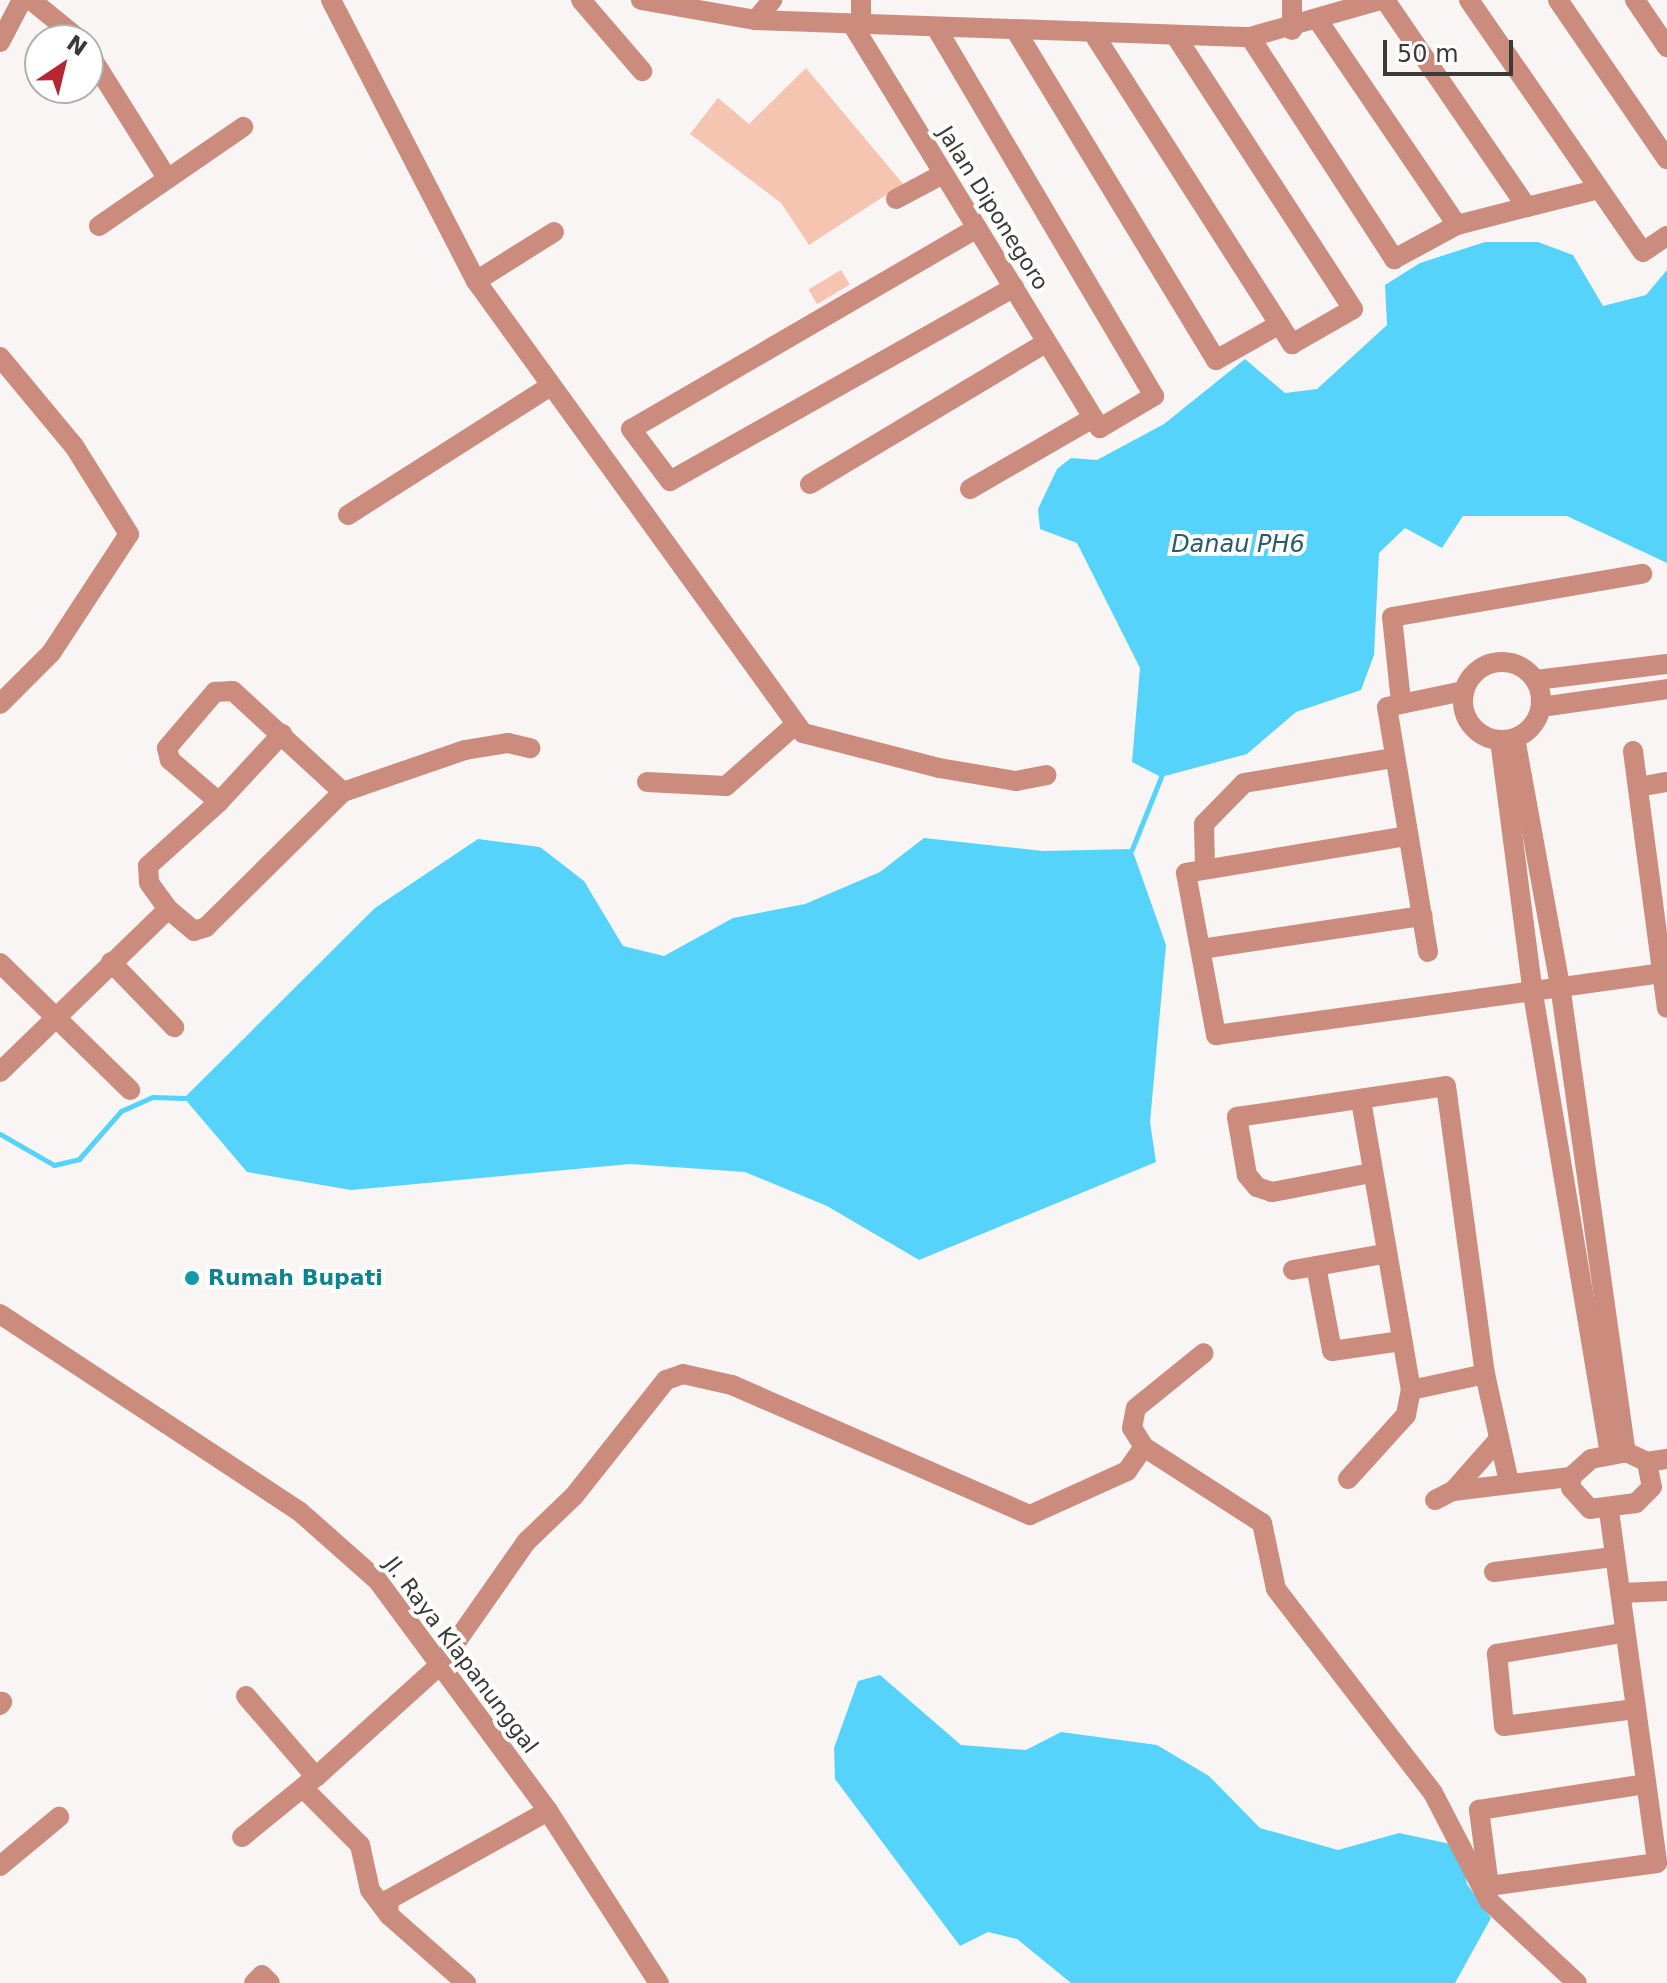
<!DOCTYPE html>
<html>
<head>
<meta charset="utf-8">
<style>
  body { margin:0 }
  #map { position:relative; width:1667px; height:1983px; overflow:hidden; background:#f9f5f4; font-family:"DejaVu Sans",sans-serif }
  div>[style] { position:absolute }
  .green>* { inset:0; background:#f5c5b2; transform-origin:0 0 }
  .water>* { inset:0; background:#56d3fb }
  .stream>* { height:5px; margin:-2.5px; padding:0 2.5px; transform-origin:2.5px; border-radius:2.5px; background:#56d3fb }
  .minor>* { height:20px; margin:-10px; padding:0 10px; transform-origin:10px; border-radius:10px; background:#cb8b7d }
  .minor>.ring { margin:-10px; padding:0; box-sizing:content-box; background:none; border:20px solid #cb8b7d; border-radius:50% }
  .dots>* { width:22px; height:22px; translate:-50% -50%; box-sizing:border-box; border:4px solid #fff; border-radius:50% }
  span { translate:-50% -50%; white-space:nowrap; text-align:center; line-height:1.15; -webkit-text-stroke:8px #fff; paint-order:stroke }
  .street-label { font-size:22px; color:#3c3a39 }
  .culture-label { font-size:22px; color:#0d838f; font-weight:700 }
  .left { translate:0 -50%; text-align:left }
  .water-label { font-size:24px; color:#285b6c; font-style:italic }
  .north { position:absolute; left:24px; top:24px; width:80px; height:80px; box-sizing:border-box; background:#fff; border:2px solid #b1b0b0; border-radius:50%; rotate:35deg; font-size:22px; font-weight:700; line-height:32px; text-align:center; color:#3c3a39 }
  .north::after { content:''; display:block; margin:auto; width:28px; height:36px; background:#b72631; clip-path:polygon(50% 0,100% 100%,50% 72%,0 100%) }
  .scale { position:absolute; left:1383px; top:40px; width:130px; height:36px; box-sizing:border-box; border:4px solid #3c3a39; border-top:0; padding-left:10px; font-size:24px; line-height:28px; white-space:nowrap; color:#3c3a39; -webkit-text-stroke:6px #fff; paint-order:stroke }
</style>
</head>
<body>
<div id="map">
  <div class="green">
    <div style="clip-path:polygon(806px 68px,903px 184px,809px 245px,781px 203px,690px 134px,718px 98px,749px 124px)"></div>
    <div style="left:841px;top:270px;width:17px;height:38px;rotate:59deg"></div>
  </div>
  <div class="water">
    <div style="clip-path:polygon(1485px 242px,1538px 242px,1573px 255px,1603px 306px,1646px 295px,1667px 270px,1667px 563px,1567px 516px,1463px 516px,1442px 548px,1405px 528px,1379px 553px,1374px 655px,1361px 690px,1296px 712px,1247px 754px,1161px 777px,1132px 762px,1140px 668px,1077px 543px,1040px 529px,1038px 509px,1057px 469px,1071px 458px,1097px 460px,1164px 424px,1245px 359px,1285px 393px,1317px 389px,1387px 325px,1385px 285px,1420px 263px)"></div>
    <div style="clip-path:polygon(924px 838px,1043px 851px,1132px 849px,1166px 945px,1150px 1122px,1156px 1162px,919px 1260px,827px 1206px,745px 1172px,630px 1164px,351px 1190px,247px 1172px,184px 1098px,375px 908px,478px 839px,540px 847px,584px 881px,623px 946px,664px 956px,733px 918px,805px 904px,880px 872px)"></div>
    <div style="clip-path:polygon(880px 1675px,961px 1745px,1026px 1750px,1061px 1732px,1157px 1745px,1209px 1776px,1260px 1828px,1338px 1850px,1399px 1833px,1460px 1846px,1467px 1884px,1491px 1918px,1455px 1983px,1071px 1983px,1017px 1939px,988px 1932px,960px 1946px,835px 1779px,834px 1748px,858px 1681px)"></div>
  </div>
  <div class="stream">
    <div style="left:1132px;top:849px;width:78px;rotate:-68.1deg"></div>
    <div style="left:0;top:1134px;width:62px;rotate:29.9deg"></div>
    <div style="left:54px;top:1165px;width:26px;rotate:-13deg"></div>
    <div style="left:79px;top:1159px;width:64px;rotate:-48.8deg"></div>
    <div style="left:121px;top:1111px;width:35px;rotate:-24deg"></div>
    <div style="left:153px;top:1097px;width:31px;rotate:2deg"></div>
  </div>
  <div class="minor">
    <div style="left:31px;top:0;width:63px;rotate:39.2deg"></div>
    <div style="left:331px;top:0;width:316px;rotate:62.7deg"></div>
    <div style="left:476px;top:281px;width:558px;rotate:54.12deg"></div>
    <div style="left:803px;top:733px;width:140px;rotate:14.4deg"></div>
    <div style="left:939px;top:768px;width:78px;rotate:9.6deg"></div>
    <div style="left:1016px;top:781px;width:31px;rotate:-11deg"></div>
    <div style="left:581px;top:0;width:94px;rotate:49.3deg"></div>
    <div style="left:641px;top:0;width:117px;rotate:9.9deg"></div>
    <div style="left:756px;top:20px;width:494px;rotate:2deg"></div>
    <div style="left:1250px;top:37px;width:135px;rotate:-15.9deg"></div>
    <div style="left:1292px;top:0;width:30px;rotate:90deg"></div>
    <div style="left:1385px;top:0;width:251px;rotate:55.6deg"></div>
    <div style="left:1527px;top:207px;width:74px;rotate:-14deg"></div>
    <div style="left:1469px;top:0;width:306px;rotate:55.4deg"></div>
    <div style="left:1643px;top:252px;width:29px;rotate:-34deg"></div>
    <div style="left:1558px;top:0;width:193px;rotate:55.6deg"></div>
    <div style="left:1635px;top:0;width:57px;rotate:55.8deg"></div>
    <div style="left:756px;top:20px;width:26px;rotate:-51deg"></div>
    <div style="left:852px;top:24px;width:474px;rotate:58.5deg"></div>
    <div style="left:1100px;top:428px;width:63px;rotate:-30.7deg"></div>
    <div style="left:1154px;top:396px;width:428px;rotate:-120.6deg"></div>
    <div style="left:861px;top:25px;width:25px;rotate:-90deg"></div>
    <div style="left:1016px;top:31px;width:385px;rotate:58.7deg"></div>
    <div style="left:1216px;top:360px;width:73px;rotate:-29.4deg"></div>
    <div style="left:1095px;top:36px;width:366px;rotate:57.4deg"></div>
    <div style="left:1292px;top:344px;width:70px;rotate:-29.8deg"></div>
    <div style="left:1353px;top:309px;width:325px;rotate:-123deg"></div>
    <div style="left:1250px;top:37px;width:265px;rotate:57deg"></div>
    <div style="left:1394px;top:259px;width:72px;rotate:-28.4deg"></div>
    <div style="left:1457px;top:225px;width:245px;rotate:-124.2deg"></div>
    <div style="left:0;top:42px;width:47px;rotate:-62.4deg"></div>
    <div style="left:88px;top:52px;width:149px;rotate:57.9deg"></div>
    <div style="left:896px;top:199px;width:53px;rotate:-28deg"></div>
    <div style="left:1457px;top:225px;width:72px;rotate:-14.4deg"></div>
    <div style="left:99px;top:226px;width:175px;rotate:-34.5deg"></div>
    <div style="left:977px;top:228px;width:400px;rotate:149.8deg"></div>
    <div style="left:631px;top:429px;width:65px;rotate:53.1deg"></div>
    <div style="left:670px;top:481px;width:395px;rotate:-29.4deg"></div>
    <div style="left:476px;top:281px;width:92px;rotate:-32.1deg"></div>
    <div style="left:0;top:357px;width:116px;rotate:50.3deg"></div>
    <div style="left:74px;top:446px;width:104px;rotate:58deg"></div>
    <div style="left:129px;top:534px;width:142px;rotate:123.2deg"></div>
    <div style="left:51px;top:653px;width:72px;rotate:135deg"></div>
    <div style="left:810px;top:484px;width:276px;rotate:-30.9deg"></div>
    <div style="left:970px;top:489px;width:142px;rotate:-30deg"></div>
    <div style="left:348px;top:515px;width:236px;rotate:-32.5deg"></div>
    <div class="ring" style="left:1463px;top:662px;width:58px;height:58px"></div>
    <div style="left:1536px;top:680px;width:132px;rotate:-7deg"></div>
    <div style="left:1401px;top:702px;width:85px;rotate:-96deg"></div>
    <div style="left:1392px;top:617px;width:254px;rotate:-9.8deg"></div>
    <div style="left:1541px;top:707px;width:127px;rotate:-8.1deg"></div>
    <div style="left:1515px;top:738px;width:251px;rotate:79.7deg"></div>
    <div style="left:1560px;top:985px;width:472px;rotate:82deg"></div>
    <div style="left:1500px;top:740px;width:250px;rotate:82.6deg"></div>
    <div style="left:1532px;top:988px;width:473px;rotate:80.5deg"></div>
    <div style="left:1633px;top:751px;width:259px;rotate:82.5deg"></div>
    <div style="left:647px;top:782px;width:79px;rotate:2.9deg"></div>
    <div style="left:726px;top:786px;width:92px;rotate:-41.5deg"></div>
    <div style="left:1638px;top:787px;width:29px;rotate:-10deg"></div>
    <div style="left:219px;top:802px;width:93px;rotate:-47.2deg"></div>
    <div style="left:1407px;top:836px;width:224px;rotate:170.5deg"></div>
    <div style="left:1186px;top:873px;width:165px;rotate:79.5deg"></div>
    <div style="left:1216px;top:1035px;width:448px;rotate:-7.9deg"></div>
    <div style="left:1205px;top:866px;width:42px;rotate:-91.4deg"></div>
    <div style="left:1204px;top:824px;width:57px;rotate:-45.7deg"></div>
    <div style="left:1244px;top:783px;width:152px;rotate:-9.5deg"></div>
    <div style="left:168px;top:909px;width:34px;rotate:40deg"></div>
    <div style="left:194px;top:931px;width:13px;rotate:-18deg"></div>
    <div style="left:206px;top:927px;width:192px;rotate:-44.6deg"></div>
    <div style="left:343px;top:792px;width:129px;rotate:-19deg"></div>
    <div style="left:465px;top:750px;width:44px;rotate:-9.2deg"></div>
    <div style="left:508px;top:743px;width:23px;rotate:13deg"></div>
    <div style="left:1201px;top:949px;width:224px;rotate:-8.5deg"></div>
    <div style="left:1428px;top:952px;width:248px;rotate:-99.5deg"></div>
    <div style="left:1387px;top:707px;width:78px;rotate:-11.9deg"></div>
    <div style="left:111px;top:962px;width:91px;rotate:45.9deg"></div>
    <div style="left:0;top:963px;width:182px;rotate:44.3deg"></div>
    <div style="left:0;top:1072px;width:234px;rotate:-44.1deg"></div>
    <div style="left:168px;top:909px;width:32px;rotate:-126deg"></div>
    <div style="left:149px;top:883px;width:17px;rotate:-93deg"></div>
    <div style="left:148px;top:866px;width:96px;rotate:-42deg"></div>
    <div style="left:219px;top:802px;width:65px;rotate:-139.4deg"></div>
    <div style="left:170px;top:760px;width:12px;rotate:-104deg"></div>
    <div style="left:167px;top:748px;width:74px;rotate:-49.4deg"></div>
    <div style="left:215px;top:692px;width:18px;rotate:-3deg"></div>
    <div style="left:233px;top:691px;width:149px;rotate:42.6deg"></div>
    <div style="left:1371px;top:1173px;width:101px;rotate:169.1deg"></div>
    <div style="left:1272px;top:1192px;width:16px;rotate:-162deg"></div>
    <div style="left:1257px;top:1187px;width:16px;rotate:-130deg"></div>
    <div style="left:1247px;top:1175px;width:59px;rotate:-99.8deg"></div>
    <div style="left:1237px;top:1117px;width:211px;rotate:-8.4deg"></div>
    <div style="left:1446px;top:1086px;width:291px;rotate:82.3deg"></div>
    <div style="left:1485px;top:1374px;width:111px;rotate:77.5deg"></div>
    <div style="left:1316px;top:1266px;width:86px;rotate:79.3deg"></div>
    <div style="left:1332px;top:1351px;width:70px;rotate:-8.2deg"></div>
    <div style="left:1293px;top:1270px;width:92px;rotate:-10deg"></div>
    <div style="left:0;top:1314px;width:358px;rotate:33.4deg"></div>
    <div style="left:299px;top:1511px;width:106px;rotate:41.5deg"></div>
    <div style="left:378px;top:1581px;width:286px;rotate:53.5deg"></div>
    <div style="left:548px;top:1811px;width:205px;rotate:57.2deg"></div>
    <div style="left:1411px;top:1390px;width:76px;rotate:-12.2deg"></div>
    <div style="left:1498px;top:1440px;width:68px;rotate:131.4deg"></div>
    <div style="left:1453px;top:1491px;width:119px;rotate:-6.8deg"></div>
    <div style="left:1144px;top:1447px;width:22px;rotate:-122deg"></div>
    <div style="left:1132px;top:1428px;width:20px;rotate:-79deg"></div>
    <div style="left:1136px;top:1408px;width:87px;rotate:-39deg"></div>
    <div style="left:1647px;top:1462px;width:25px;rotate:79deg"></div>
    <div style="left:1652px;top:1487px;width:23px;rotate:135deg"></div>
    <div style="left:1636px;top:1503px;width:46px;rotate:172.6deg"></div>
    <div style="left:1590px;top:1509px;width:28px;rotate:-132deg"></div>
    <div style="left:1571px;top:1488px;width:11px;rotate:-90deg"></div>
    <div style="left:1571px;top:1477px;width:27px;rotate:-42deg"></div>
    <div style="left:1591px;top:1459px;width:36px;rotate:-11deg"></div>
    <div style="left:1626px;top:1452px;width:23px;rotate:25deg"></div>
    <div style="left:1647px;top:1462px;width:20px;rotate:-9deg"></div>
    <div style="left:1348px;top:1479px;width:86px;rotate:-47.8deg"></div>
    <div style="left:1406px;top:1415px;width:25px;rotate:-79deg"></div>
    <div style="left:1411px;top:1390px;width:293px;rotate:-99.8deg"></div>
    <div style="left:1435px;top:1500px;width:20px;rotate:-27deg"></div>
    <div style="left:1609px;top:1511px;width:355px;rotate:82.2deg"></div>
    <div style="left:1657px;top:1863px;width:170px;rotate:172.2deg"></div>
    <div style="left:1489px;top:1886px;width:77px;rotate:-97.5deg"></div>
    <div style="left:1479px;top:1810px;width:168px;rotate:-8.9deg"></div>
    <div style="left:1494px;top:1572px;width:120px;rotate:-7.2deg"></div>
    <div style="left:1622px;top:1593px;width:45px;rotate:-2.5deg"></div>
    <div style="left:1622px;top:1633px;width:127px;rotate:170.5deg"></div>
    <div style="left:1497px;top:1654px;width:72px;rotate:84.4deg"></div>
    <div style="left:1504px;top:1726px;width:132px;rotate:-7.4deg"></div>
    <div style="left:246px;top:1696px;width:107px;rotate:49.2deg"></div>
    <div style="left:316px;top:1777px;width:167px;rotate:-42.1deg"></div>
    <div style="left:440px;top:1665px;width:150px;rotate:-55deg"></div>
    <div style="left:526px;top:1542px;width:66px;rotate:-43.8deg"></div>
    <div style="left:574px;top:1496px;width:148px;rotate:-51.6deg"></div>
    <div style="left:666px;top:1380px;width:18px;rotate:-19deg"></div>
    <div style="left:683px;top:1374px;width:50px;rotate:12.7deg"></div>
    <div style="left:732px;top:1385px;width:325px;rotate:23.6deg"></div>
    <div style="left:1030px;top:1515px;width:107px;rotate:-24.4deg"></div>
    <div style="left:1127px;top:1471px;width:29px;rotate:-55deg"></div>
    <div style="left:1144px;top:1447px;width:140px;rotate:32.8deg"></div>
    <div style="left:1262px;top:1523px;width:67px;rotate:78deg"></div>
    <div style="left:1276px;top:1589px;width:257px;rotate:52.4deg"></div>
    <div style="left:1433px;top:1793px;width:122px;rotate:62.6deg"></div>
    <div style="left:1489px;top:1901px;width:120px;rotate:43deg"></div>
    <div style="left:0;top:1705px;width:4px;rotate:-56deg"></div>
    <div style="left:303px;top:1788px;width:81px;rotate:45deg"></div>
    <div style="left:360px;top:1845px;width:46px;rotate:77.5deg"></div>
    <div style="left:370px;top:1890px;width:31px;rotate:53deg"></div>
    <div style="left:242px;top:1837px;width:92px;rotate:-39.2deg"></div>
    <div style="left:0;top:1866px;width:77px;rotate:-39.7deg"></div>
    <div style="left:254px;top:1983px;width:11px;rotate:-45deg"></div>
    <div style="left:262px;top:1975px;width:11px;rotate:45deg"></div>
    <div style="left:466px;top:1983px;width:103px;rotate:-138.6deg"></div>
    <div style="left:389px;top:1915px;width:15px;rotate:-94deg"></div>
    <div style="left:388px;top:1900px;width:183px;rotate:-29.1deg"></div>
  </div>
  <div class="dots">
    <div style="left:192px;top:1278px;background:#0f9aa8"></div>
  </div>
  <div class="street-label">
    <span style="left:993px;top:208px;rotate:58deg">Jalan Diponegoro</span>
    <span style="left:461px;top:1655px;rotate:53deg">Jl. Raya Klapanunggal</span>
  </div>
  <div class="culture-label">
    <span class="left" style="left:208px;top:1278px">Rumah Bupati</span>
  </div>
  <div class="water-label">
    <span style="left:1238px;top:545px">Danau PH6</span>
  </div>
  <div class="north">N</div>
  <div class="scale">50 m</div>
</div>
</body>
</html>
